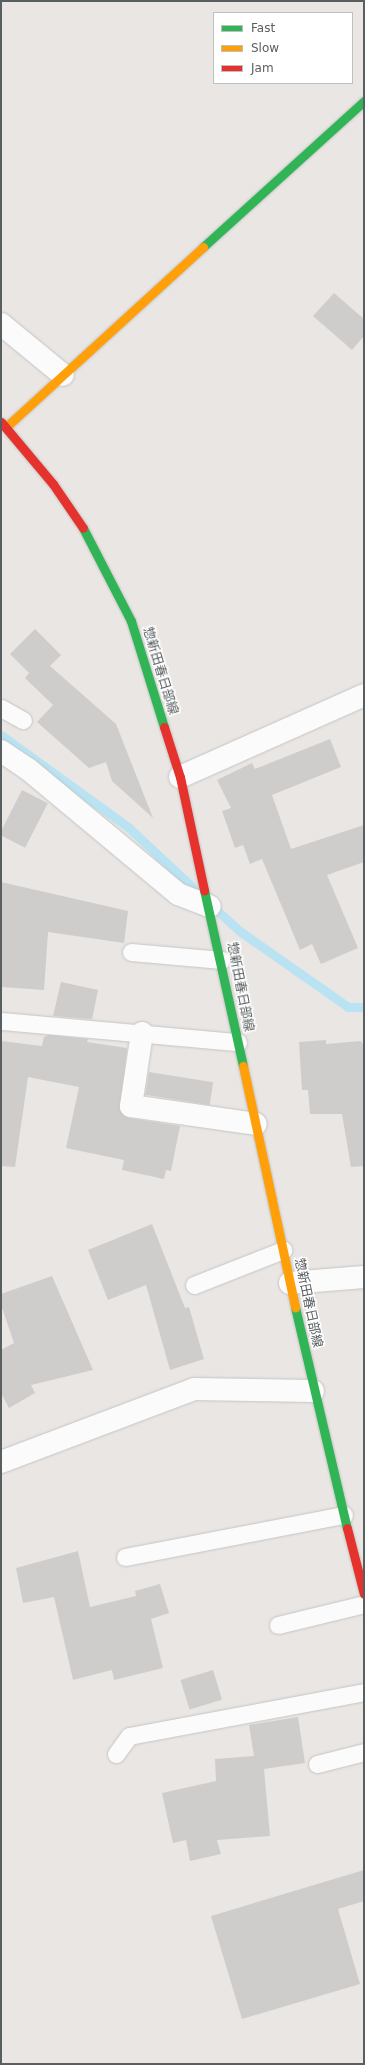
<!DOCTYPE html>
<html>
<head>
<meta charset="utf-8">
<style>
  body { margin:0 }
  #map { position:relative; width:365px; height:2065px; overflow:hidden; background:#e9e6e3; font-family:"DejaVu Sans","Noto Sans JP",sans-serif }
  div>[style] { position:absolute }
  .stream>* { height:9px; margin:-4.5px; padding:0 4.5px; transform-origin:4.5px; border-radius:4.5px; background:#b9e2f2 }
  .building>* { inset:0; background:#cfcdcc; transform-origin:0 0 }
  .roads { filter:drop-shadow(0 0 1px #c5c5c5) drop-shadow(0 0 1px #c5c5c5) }
  .lane>* { height:17px; margin:-8.5px; padding:0 8.5px; transform-origin:8.5px; border-radius:8.5px; background:#fcfbfb }
  .street>* { height:22px; margin:-11px; padding:0 11px; transform-origin:11px; border-radius:11px; background:#fcfbfb }
  .fast>* { height:9px; margin:-4.5px; padding:0 4.5px; transform-origin:4.5px; border-radius:4.5px; background:#30b455 }
  .slow>* { height:9px; margin:-4.5px; padding:0 4.5px; transform-origin:4.5px; border-radius:4.5px; background:#ff9f0a }
  .jam>* { height:9px; margin:-4.5px; padding:0 4.5px; transform-origin:4.5px; border-radius:4.5px; background:#e5322d }
  span { translate:-50% -50%; white-space:nowrap; text-align:center; line-height:1.15; -webkit-text-stroke:3px #fff; paint-order:stroke }
  .street-label { font-size:13px; color:#595e61 }
  .frame { position:absolute; inset:0; border:2px solid #595e61; pointer-events:none }
  .legend { position:absolute; left:213px; top:12px; width:140px; height:72px; box-sizing:border-box; background:#fff; border:1px solid #bdbfc0; margin:0; padding:5px 7px; list-style:none; font-size:12px; color:#595e61 }
  .legend li { display:flex; align-items:center; gap:8px; height:20px }
  .legend b { width:20px; border:1px solid #bdbfc0 }
</style>
</head>
<body>
<div id="map">
  <div class="stream">
    <div style="left:1px;top:735px;width:157px;rotate:35.9deg"></div>
    <div style="left:128px;top:827px;width:100px;rotate:43deg"></div>
    <div style="left:213px;top:907px;width:38px;rotate:42deg"></div>
    <div style="left:241px;top:932px;width:131px;rotate:35deg"></div>
    <div style="left:348px;top:1007px;width:16px"></div>
  </div>
  <div class="building">
    <div style="clip-path:polygon(334px 293px,364px 319px,364px 336px,352px 350px,313px 316px)"></div>
    <div style="clip-path:polygon(35px 629px,61px 655px,50px 666px,116px 724px,153px 818px,112px 781px,106px 762px,89px 768px,37px 722px,53px 705px,25px 678px,29px 673px,10px 654px)"></div>
    <div style="clip-path:polygon(330px 739px,341px 767px,272px 795px,291px 849px,364px 825px,364px 862px,327px 875px,358px 948px,321px 964px,312px 944px,300px 950px,262px 859px,250px 864px,243px 845px,235px 848px,222px 811px,231px 808px,217px 780px,252px 763px,255px 769px)"></div>
    <div style="left:22px;top:790px;width:29px;height:50px;rotate:27deg"></div>
    <div style="clip-path:polygon(1px 882px,128px 911px,124px 943px,48px 932px,44px 990px,2px 987px)"></div>
    <div style="clip-path:polygon(61px 982px,98px 990px,92px 1019px,53px 1016px)"></div>
    <div style="clip-path:polygon(49px 1035px,88px 1039px,87px 1042px,127px 1048px,120px 1111px,129px 1118px,180px 1126px,171px 1171px,166px 1170px,164px 1179px,122px 1170px,124px 1160px,66px 1148px,79px 1087px,28px 1077px,15px 1167px,1px 1166px,1px 1041px,42px 1046px,44px 1037px)"></div>
    <div style="clip-path:polygon(326px 1040px,326px 1044px,361px 1041px,364px 1046px,364px 1166px,351px 1167px,342px 1114px,310px 1114px,308px 1090px,302px 1090px,299px 1042px)"></div>
    <div style="left:149px;top:1072px;width:65px;height:23px;rotate:9deg"></div>
    <div style="clip-path:polygon(152px 1224px,185px 1308px,189px 1307px,204px 1359px,170px 1370px,146px 1285px,108px 1300px,88px 1250px)"></div>
    <div style="clip-path:polygon(52px 1276px,93px 1370px,31px 1385px,35px 1393px,9px 1408px,1px 1393px,1px 1350px,14px 1343px,1px 1305px,1px 1294px)"></div>
    <div style="clip-path:polygon(78px 1551px,90px 1607px,136px 1596px,135px 1591px,160px 1584px,169px 1613px,151px 1619px,163px 1668px,114px 1680px,112px 1670px,73px 1680px,54px 1597px,23px 1603px,16px 1568px)"></div>
    <div style="left:213px;top:1670px;width:31px;height:34px;rotate:73deg"></div>
    <div style="clip-path:polygon(298px 1717px,305px 1763px,264px 1769px,270px 1836px,217px 1840px,221px 1854px,190px 1861px,186px 1840px,173px 1843px,162px 1793px,216px 1781px,215px 1759px,254px 1756px,249px 1725px)"></div>
    <div style="clip-path:polygon(364px 1870px,364px 1901px,338px 1909px,360px 1984px,242px 2019px,211px 1916px)"></div>
  </div>
  <div class="roads">
    <div class="lane">
      <div style="left:1px;top:708px;width:25px;rotate:29deg"></div>
      <div style="left:131px;top:952px;width:91px;rotate:5deg"></div>
      <div style="left:1px;top:1021px;width:238px;rotate:5.1deg"></div>
      <div style="left:194px;top:1285px;width:96px;rotate:-21.5deg"></div>
      <div style="left:125px;top:1557px;width:223px;rotate:-10.9deg"></div>
      <div style="left:278px;top:1625px;width:89px;rotate:-13.7deg"></div>
      <div style="left:116px;top:1754px;width:22px;rotate:-54deg"></div>
      <div style="left:129px;top:1736px;width:239px;rotate:-10.6deg"></div>
      <div style="left:317px;top:1764px;width:49px;rotate:-14.3deg"></div>
    </div>
    <div class="street">
      <div style="left:1px;top:324px;width:80px;rotate:39.4deg"></div>
      <div style="left:1px;top:751px;width:32px;rotate:34deg"></div>
      <div style="left:28px;top:769px;width:195px;rotate:39.8deg"></div>
      <div style="left:178px;top:894px;width:34px;rotate:21deg"></div>
      <div style="left:180px;top:777px;width:201px;rotate:-24deg"></div>
      <div style="left:142px;top:1033px;width:74px;rotate:98.6deg"></div>
      <div style="left:131px;top:1106px;width:126px;rotate:8.2deg"></div>
      <div style="left:290px;top:1283px;width:74px;rotate:-4.6deg"></div>
      <div style="left:1px;top:1462px;width:206px;rotate:-20.7deg"></div>
      <div style="left:194px;top:1389px;width:119px;rotate:1deg"></div>
    </div>
    <div class="fast">
      <div style="left:203px;top:247px;width:217px;rotate:-42.2deg"></div>
      <div style="left:83px;top:528px;width:105px;rotate:62.7deg"></div>
      <div style="left:131px;top:621px;width:111px;rotate:72.7deg"></div>
      <div style="left:204px;top:890px;width:180px;rotate:77.5deg"></div>
      <div style="left:295px;top:1307px;width:227px;rotate:76.8deg"></div>
    </div>
    <div class="slow">
      <div style="left:6px;top:427px;width:267px;rotate:-42.4deg"></div>
      <div style="left:243px;top:1066px;width:247px;rotate:77.8deg"></div>
    </div>
    <div class="jam">
      <div style="left:1px;top:422px;width:81px;rotate:50deg"></div>
      <div style="left:53px;top:484px;width:53px;rotate:55.7deg"></div>
      <div style="left:164px;top:727px;width:52px;rotate:72.3deg"></div>
      <div style="left:180px;top:777px;width:116px;rotate:78deg"></div>
      <div style="left:347px;top:1528px;width:68px;rotate:75.6deg"></div>
    </div>
  </div>
  <div class="street-label">
    <span style="left:160px;top:671px;rotate:73deg">惣新田春日部線</span>
    <span style="left:240px;top:987px;rotate:79deg">惣新田春日部線</span>
    <span style="left:308px;top:1303px;rotate:78deg">惣新田春日部線</span>
  </div>
  <div class="frame"></div>
  <ul class="legend">
  <li><b style="height:5px;background:#30b455"></b>Fast</li>
  <li><b style="height:5px;background:#ff9f0a"></b>Slow</li>
  <li><b style="height:5px;background:#e5322d"></b>Jam</li>
  </ul>
</div>
</body>
</html>
